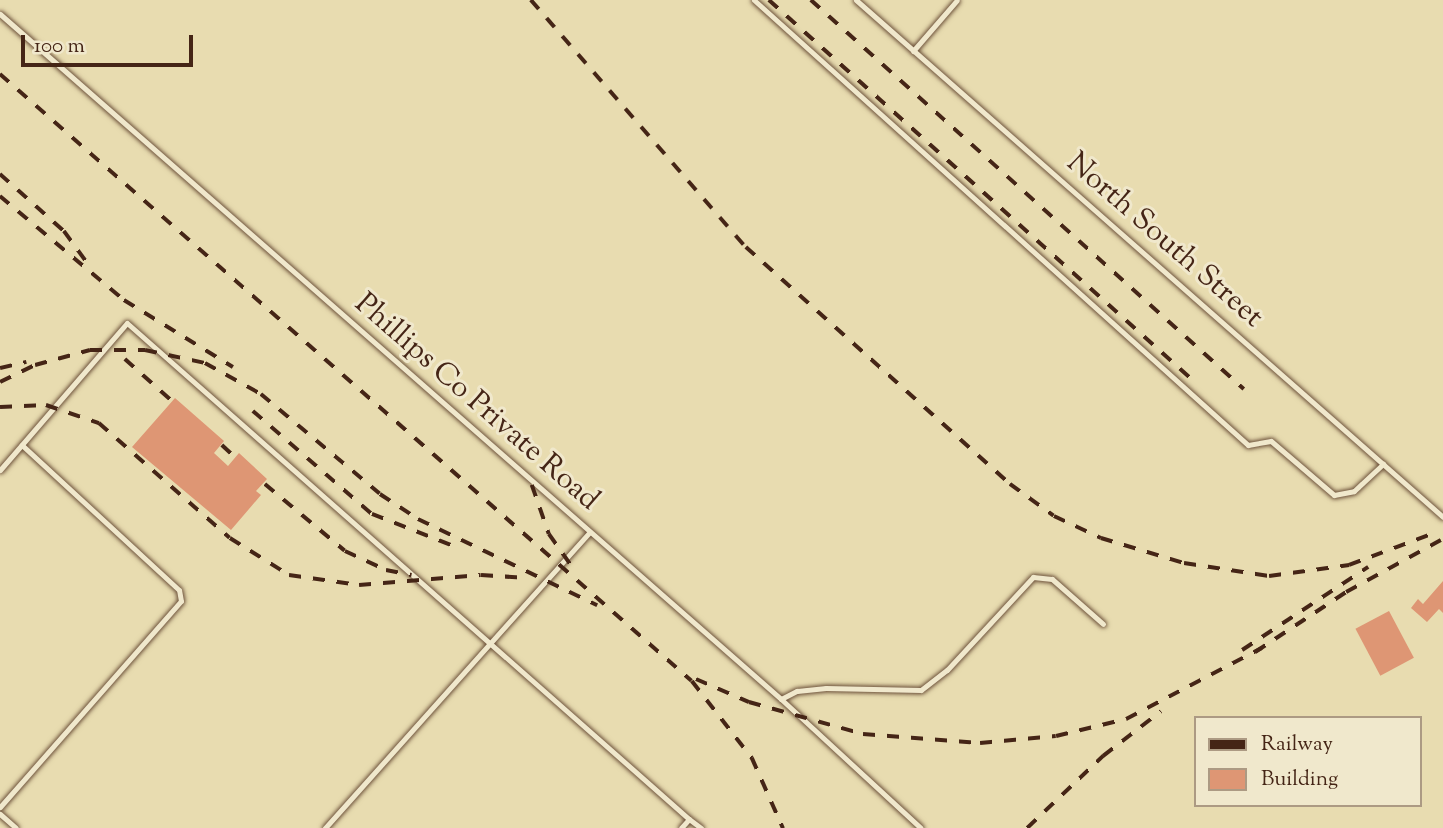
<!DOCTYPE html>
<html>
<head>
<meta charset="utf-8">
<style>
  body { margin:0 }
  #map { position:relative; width:1443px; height:828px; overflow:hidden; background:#e8dcb0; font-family:"Sorts Mill Goudy",serif }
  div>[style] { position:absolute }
  .building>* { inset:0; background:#de9674; transform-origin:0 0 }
  .roads { filter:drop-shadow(0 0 2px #6e533c) drop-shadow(0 0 2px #6e533c) }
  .service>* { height:5px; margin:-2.5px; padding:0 2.5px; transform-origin:2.5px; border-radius:2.5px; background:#f0e8cc }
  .rail>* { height:3.5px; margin-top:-1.75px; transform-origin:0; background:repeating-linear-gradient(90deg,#452516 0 12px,transparent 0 24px) }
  span { translate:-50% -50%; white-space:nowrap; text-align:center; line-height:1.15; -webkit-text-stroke:6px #f0e8cc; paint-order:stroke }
  .street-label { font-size:30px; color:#452516 }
  .legend { position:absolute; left:1194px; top:716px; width:228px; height:91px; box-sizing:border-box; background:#f0e8cc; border:2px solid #ac9a83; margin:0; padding:9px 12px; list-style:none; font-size:21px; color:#452516 }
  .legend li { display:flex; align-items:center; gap:14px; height:35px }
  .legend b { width:35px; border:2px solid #ac9a83 }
  .scale { position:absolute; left:21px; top:35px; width:172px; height:32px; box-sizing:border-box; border:4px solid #452516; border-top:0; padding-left:9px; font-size:21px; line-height:24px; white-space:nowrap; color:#452516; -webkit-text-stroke:5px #f0e8cc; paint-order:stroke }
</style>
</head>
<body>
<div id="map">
  <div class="building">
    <div style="clip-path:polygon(175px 398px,224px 441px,214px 453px,228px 466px,239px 453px,267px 479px,256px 491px,261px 495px,231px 530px,132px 447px)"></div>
    <div style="clip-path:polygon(1443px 581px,1443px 613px,1439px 609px,1427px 622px,1411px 608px,1418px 599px,1423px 604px)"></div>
    <div style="left:1389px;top:611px;width:53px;height:38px;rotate:62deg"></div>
  </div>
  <div class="roads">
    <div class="service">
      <div style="left:754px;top:0;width:665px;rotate:42.01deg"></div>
      <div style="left:1248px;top:445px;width:23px;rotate:-10deg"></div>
      <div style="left:1271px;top:441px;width:83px;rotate:40.6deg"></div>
      <div style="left:1334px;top:495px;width:20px;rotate:-11deg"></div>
      <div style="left:1354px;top:491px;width:40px;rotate:-43deg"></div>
      <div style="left:856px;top:0;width:782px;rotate:41.37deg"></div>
      <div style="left:0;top:14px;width:1039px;rotate:41.25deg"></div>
      <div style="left:781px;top:699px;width:190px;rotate:42.7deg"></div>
      <div style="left:913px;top:51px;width:67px;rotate:-49.2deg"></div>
      <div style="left:0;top:470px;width:194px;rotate:-49.2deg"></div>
      <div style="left:127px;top:323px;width:750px;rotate:41.43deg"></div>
      <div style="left:781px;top:699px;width:18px;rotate:-27deg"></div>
      <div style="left:797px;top:691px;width:29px;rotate:-6deg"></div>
      <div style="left:826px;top:688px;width:95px;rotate:1.2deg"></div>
      <div style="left:921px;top:690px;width:33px;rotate:-38deg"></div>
      <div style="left:947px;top:670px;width:127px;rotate:-47.2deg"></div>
      <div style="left:1033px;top:577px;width:19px;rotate:6deg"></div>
      <div style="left:1052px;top:579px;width:68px;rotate:41.4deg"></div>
      <div style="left:0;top:807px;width:274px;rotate:-48.7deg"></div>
      <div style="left:181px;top:601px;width:11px;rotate:-100deg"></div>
      <div style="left:179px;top:590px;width:214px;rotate:-137.3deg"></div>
      <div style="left:0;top:814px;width:21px;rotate:41deg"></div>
      <div style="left:325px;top:828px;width:397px;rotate:-48.2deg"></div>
      <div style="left:681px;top:828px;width:12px;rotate:-48deg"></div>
      <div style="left:689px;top:819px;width:15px;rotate:37deg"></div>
    </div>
  </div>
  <div class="rail">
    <div style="left:531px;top:0;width:327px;rotate:49deg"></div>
    <div style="left:746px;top:247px;width:355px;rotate:41.9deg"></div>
    <div style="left:1010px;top:484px;width:54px;rotate:36deg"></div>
    <div style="left:1054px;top:516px;width:52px;rotate:25.1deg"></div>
    <div style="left:1101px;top:538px;width:87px;rotate:16.8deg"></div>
    <div style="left:1184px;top:563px;width:86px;rotate:8.7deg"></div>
    <div style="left:1269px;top:576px;width:81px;rotate:-7.8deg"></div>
    <div style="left:1349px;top:565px;width:94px;rotate:-20.6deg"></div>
    <div style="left:769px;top:0;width:574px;rotate:41.89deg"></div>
    <div style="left:811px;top:0;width:582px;rotate:41.94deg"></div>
    <div style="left:0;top:74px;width:920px;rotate:41.26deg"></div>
    <div style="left:692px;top:681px;width:98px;rotate:52.1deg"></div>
    <div style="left:752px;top:758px;width:77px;rotate:66.1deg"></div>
    <div style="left:0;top:174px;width:86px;rotate:41.7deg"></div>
    <div style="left:64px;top:231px;width:39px;rotate:54deg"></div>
    <div style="left:0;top:196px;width:162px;rotate:40deg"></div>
    <div style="left:124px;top:300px;width:128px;rotate:31.6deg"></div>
    <div style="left:125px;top:359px;width:62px;rotate:41.7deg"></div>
    <div style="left:0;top:368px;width:27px;rotate:-13deg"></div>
    <div style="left:0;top:382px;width:39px;rotate:-26deg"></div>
    <div style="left:35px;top:365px;width:57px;rotate:-15.3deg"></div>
    <div style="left:90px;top:350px;width:55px"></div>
    <div style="left:145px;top:350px;width:61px;rotate:12.2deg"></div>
    <div style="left:205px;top:363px;width:64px;rotate:29deg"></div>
    <div style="left:261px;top:394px;width:155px;rotate:40deg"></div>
    <div style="left:380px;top:494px;width:45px;rotate:33.3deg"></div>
    <div style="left:418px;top:519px;width:199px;rotate:25.7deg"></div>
    <div style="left:0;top:407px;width:46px;rotate:-2.5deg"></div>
    <div style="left:46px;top:405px;width:56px;rotate:18.8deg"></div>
    <div style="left:99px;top:423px;width:174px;rotate:41.3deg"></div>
    <div style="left:230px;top:538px;width:70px;rotate:32.1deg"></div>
    <div style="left:289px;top:575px;width:71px;rotate:8.1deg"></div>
    <div style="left:359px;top:585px;width:122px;rotate:-4.7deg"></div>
    <div style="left:481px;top:575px;width:47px;rotate:3.7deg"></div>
    <div style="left:253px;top:411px;width:157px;rotate:40.9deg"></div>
    <div style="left:372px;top:514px;width:90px;rotate:21.4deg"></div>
    <div style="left:222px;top:445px;width:18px;rotate:43deg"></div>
    <div style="left:265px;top:484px;width:104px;rotate:39.9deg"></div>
    <div style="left:345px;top:551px;width:45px;rotate:24.9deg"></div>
    <div style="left:386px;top:570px;width:26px;rotate:11deg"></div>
    <div style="left:532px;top:485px;width:52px;rotate:70.9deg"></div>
    <div style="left:549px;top:534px;width:42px;rotate:54.8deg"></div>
    <div style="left:1242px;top:650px;width:151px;rotate:-33.4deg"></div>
    <div style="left:1255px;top:652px;width:109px;rotate:-33.4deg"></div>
    <div style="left:1346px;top:592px;width:108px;rotate:-28.7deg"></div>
    <div style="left:696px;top:679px;width:58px;rotate:23.5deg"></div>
    <div style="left:749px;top:702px;width:118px;rotate:15.7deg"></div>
    <div style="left:863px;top:734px;width:117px;rotate:4.4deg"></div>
    <div style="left:980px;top:743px;width:76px;rotate:-5.3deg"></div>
    <div style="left:1056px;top:736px;width:72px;rotate:-13.7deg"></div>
    <div style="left:1126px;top:719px;width:153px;rotate:-27.6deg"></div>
    <div style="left:1027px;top:828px;width:105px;rotate:-43.5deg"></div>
    <div style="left:1103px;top:756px;width:73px;rotate:-37.8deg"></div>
  </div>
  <div class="street-label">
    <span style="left:1164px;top:241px;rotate:41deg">North South Street</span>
    <span style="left:476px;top:403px;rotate:41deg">Phillips Co Private Road</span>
  </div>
  <ul class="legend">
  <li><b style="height:9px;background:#452516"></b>Railway</li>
  <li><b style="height:19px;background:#de9674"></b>Building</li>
  </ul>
  <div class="scale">100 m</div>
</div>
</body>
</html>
